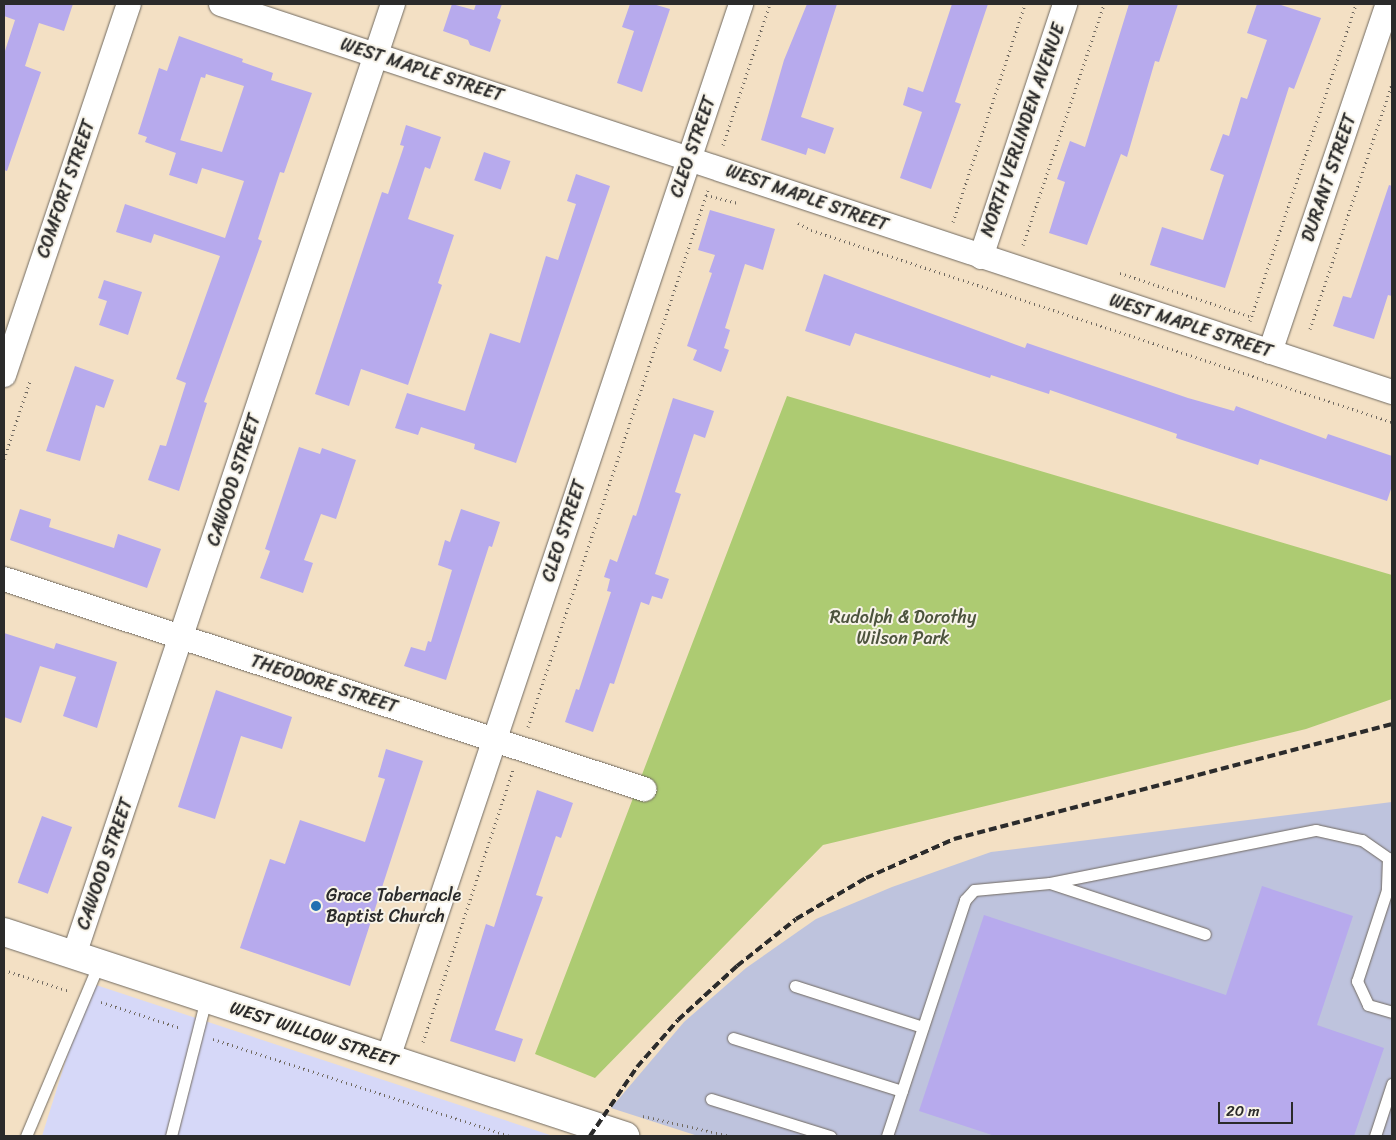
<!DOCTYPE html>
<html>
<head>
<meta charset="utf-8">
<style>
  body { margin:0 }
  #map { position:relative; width:1396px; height:1140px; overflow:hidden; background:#f3e0c4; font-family:Sriracha,sans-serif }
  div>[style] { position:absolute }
  .built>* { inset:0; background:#d6d8f8 }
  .industrial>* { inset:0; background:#bec3dd }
  .green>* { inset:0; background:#adcb72 }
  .building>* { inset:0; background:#b7aaed; transform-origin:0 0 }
  .path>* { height:3px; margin-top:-1.5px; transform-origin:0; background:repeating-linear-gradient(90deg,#716a61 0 1px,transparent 0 5px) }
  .roads { filter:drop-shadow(0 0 1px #716a61) drop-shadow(0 0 1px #716a61) }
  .service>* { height:11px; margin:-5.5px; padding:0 5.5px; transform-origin:5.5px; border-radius:5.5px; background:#fff }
  .minor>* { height:24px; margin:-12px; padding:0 12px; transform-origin:12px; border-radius:12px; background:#fff }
  .tertiary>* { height:28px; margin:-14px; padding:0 14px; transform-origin:14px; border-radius:14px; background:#fff }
  .rail>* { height:4px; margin-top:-2px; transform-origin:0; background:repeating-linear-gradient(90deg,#2b2b2b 0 8px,transparent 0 12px) }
  .dots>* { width:14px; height:14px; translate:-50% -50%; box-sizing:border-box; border:2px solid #f7f3e8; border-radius:50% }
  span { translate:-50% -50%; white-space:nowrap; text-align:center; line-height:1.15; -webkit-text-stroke:4px #f7f3e8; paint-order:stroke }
  .street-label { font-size:18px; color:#2b2b2b }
  .park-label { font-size:18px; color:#4c533d }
  .poi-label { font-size:18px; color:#2b2b2b }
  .left { translate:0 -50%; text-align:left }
  .frame { position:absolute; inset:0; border:5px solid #2b2b2b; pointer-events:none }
  .scale { position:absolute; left:1218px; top:1102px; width:75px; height:22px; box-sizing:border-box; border:2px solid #2b2b2b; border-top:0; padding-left:6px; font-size:15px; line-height:18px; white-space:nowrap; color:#2b2b2b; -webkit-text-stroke:4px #f7f3e8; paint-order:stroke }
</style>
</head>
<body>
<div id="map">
  <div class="built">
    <div style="clip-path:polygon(90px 983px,553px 1136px,42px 1136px)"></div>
  </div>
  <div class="industrial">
    <div style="clip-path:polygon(1392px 802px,1392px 1136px,698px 1136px,611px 1108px,684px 1022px,746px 968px,816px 919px,892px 887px,991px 852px)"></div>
  </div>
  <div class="green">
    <div style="clip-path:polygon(787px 396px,1392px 575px,1392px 699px,1306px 729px,823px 845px,595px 1078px,535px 1054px)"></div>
  </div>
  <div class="building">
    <div style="clip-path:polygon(4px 4px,73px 4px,64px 31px,39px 23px,25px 66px,41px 72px,7px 171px,4px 170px,4px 54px,15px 20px,4px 16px)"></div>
    <div style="clip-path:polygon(452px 4px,474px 10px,476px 4px,502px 4px,497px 18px,501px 20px,490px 52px,470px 45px,468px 40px,443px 31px)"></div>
    <div style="clip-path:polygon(630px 4px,653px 4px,670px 9px,642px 92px,617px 83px,634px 31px,622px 27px)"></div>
    <div style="clip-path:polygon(807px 4px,837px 4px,801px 117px,834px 128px,825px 154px,808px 148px,806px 155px,761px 140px,784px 60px)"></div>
    <div style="clip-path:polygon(952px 4px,988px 4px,955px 102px,961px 104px,931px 189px,900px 178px,922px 112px,903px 105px,908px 87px,923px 92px)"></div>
    <div style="clip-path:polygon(1129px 4px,1178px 4px,1159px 62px,1155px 61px,1127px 157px,1121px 154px,1087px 245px,1049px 233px,1065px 182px,1057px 179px,1070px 141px,1085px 147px)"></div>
    <div style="clip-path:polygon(1257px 4px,1278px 4px,1321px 18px,1294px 89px,1289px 87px,1225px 288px,1150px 265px,1162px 227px,1203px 240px,1224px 175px,1210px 170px,1223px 134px,1229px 136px,1241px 97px,1247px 99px,1267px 40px,1247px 33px)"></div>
    <div style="clip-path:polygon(179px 36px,243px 59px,242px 62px,273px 73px,271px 80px,312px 93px,284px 173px,280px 172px,258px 239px,262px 241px,204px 402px,207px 403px,179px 491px,148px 480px,160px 445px,166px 446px,186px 383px,176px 379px,220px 256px,154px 234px,151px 243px,116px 232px,125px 204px,225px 238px,244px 181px,202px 168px,197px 184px,169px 175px,180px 140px,222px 152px,244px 86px,206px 74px,205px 78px,201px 77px,176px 153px,145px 142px,147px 137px,138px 134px,159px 68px,167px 71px)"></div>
    <div style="clip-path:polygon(406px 125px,441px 137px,430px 169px,425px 167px,408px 219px,454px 235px,438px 283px,442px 285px,408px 385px,361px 369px,349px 406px,315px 394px,382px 192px,388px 194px,404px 146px,400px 145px)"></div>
    <div style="left:484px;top:152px;width:28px;height:30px;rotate:19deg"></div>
    <div style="clip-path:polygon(576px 174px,610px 186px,516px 463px,474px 449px,475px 444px,421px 427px,418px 435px,395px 428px,407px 393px,465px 411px,490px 333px,520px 343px,546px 256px,558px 260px,576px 204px,567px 201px)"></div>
    <div style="clip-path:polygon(1389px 185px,1392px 186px,1392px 296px,1388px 295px,1374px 339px,1333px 326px,1343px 296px,1351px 298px)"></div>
    <div style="clip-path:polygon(710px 210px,775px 229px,763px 270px,745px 264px,725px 328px,730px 330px,724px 348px,729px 350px,721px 372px,693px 360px,697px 350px,687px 346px,712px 273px,709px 272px,715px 255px,698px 250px)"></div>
    <div style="clip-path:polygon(824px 274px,1025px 348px,1027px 343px,1188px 398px,1234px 411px,1236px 406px,1326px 439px,1328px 434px,1392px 456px,1392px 486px,1387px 501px,1260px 459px,1258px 465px,1176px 438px,1177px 434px,1050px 390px,1049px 394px,991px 375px,990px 378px,855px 333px,850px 346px,805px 331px)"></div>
    <div style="clip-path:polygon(104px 280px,142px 292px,128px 335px,99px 325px,107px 301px,98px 298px)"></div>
    <div style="clip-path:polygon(75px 366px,114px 380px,104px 408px,96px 405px,80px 461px,46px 451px)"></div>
    <div style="clip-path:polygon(673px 398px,714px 411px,705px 438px,694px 434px,675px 492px,681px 494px,655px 574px,669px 579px,662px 599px,652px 596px,649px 605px,641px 602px,614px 684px,610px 683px,593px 732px,565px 722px,576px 689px,579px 690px,611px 592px,607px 591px,610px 579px,604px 577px,610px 559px,617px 562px,633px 515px,636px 516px)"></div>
    <div style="clip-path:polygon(299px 447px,320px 454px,322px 448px,356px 460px,336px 519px,321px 514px,304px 560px,313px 563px,303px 593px,260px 578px,270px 551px,265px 549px)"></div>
    <div style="clip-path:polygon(20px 509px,51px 519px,49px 527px,114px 548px,118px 534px,161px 549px,147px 588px,10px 540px)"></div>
    <div style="clip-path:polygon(461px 509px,500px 522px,492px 547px,489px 546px,446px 680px,404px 666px,411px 647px,425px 651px,428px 641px,431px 642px,452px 570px,438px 565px,445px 540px,450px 542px)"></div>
    <div style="clip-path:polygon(4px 633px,54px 649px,56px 643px,117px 662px,97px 728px,63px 716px,76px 677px,40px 666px,21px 723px,4px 717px)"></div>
    <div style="clip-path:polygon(216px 690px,292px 717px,282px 749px,241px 736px,215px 819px,178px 807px)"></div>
    <div style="clip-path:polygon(386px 749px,423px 761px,350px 986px,240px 948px,270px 859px,285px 864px,300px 820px,365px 842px,385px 779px,378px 777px)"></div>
    <div style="clip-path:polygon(537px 790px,573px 803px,561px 838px,556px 836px,536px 895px,543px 897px,495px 1030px,523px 1039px,515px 1062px,450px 1041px,486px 924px,494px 927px)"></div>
    <div style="left:42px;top:816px;width:32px;height:71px;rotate:20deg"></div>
    <div style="clip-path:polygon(1262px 886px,1353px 916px,1317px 1025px,1384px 1048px,1354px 1136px,995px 1136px,919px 1111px,984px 915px,1226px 995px)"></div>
  </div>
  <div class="path">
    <div style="left:723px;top:145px;width:149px;rotate:-71.6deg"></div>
    <div style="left:706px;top:195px;width:34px;rotate:14deg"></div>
    <div style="left:953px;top:222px;width:230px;rotate:-71.7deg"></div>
    <div style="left:798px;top:223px;width:15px;rotate:28deg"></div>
    <div style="left:811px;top:230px;width:612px;rotate:18.29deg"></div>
    <div style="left:1023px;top:245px;width:254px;rotate:-71.4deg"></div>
    <div style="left:1120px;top:273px;width:139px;rotate:18.4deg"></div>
    <div style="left:1250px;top:321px;width:334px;rotate:-71.5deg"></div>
    <div style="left:1310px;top:329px;width:258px;rotate:-71.5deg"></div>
    <div style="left:4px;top:459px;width:82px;rotate:-71.6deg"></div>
    <div style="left:528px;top:727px;width:566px;rotate:-71.47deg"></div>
    <div style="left:4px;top:970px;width:68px;rotate:17.9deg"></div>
    <div style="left:101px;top:1002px;width:84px;rotate:18deg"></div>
    <div style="left:213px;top:1039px;width:311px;rotate:18.1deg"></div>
    <div style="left:423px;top:1042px;width:287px;rotate:-71.7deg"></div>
    <div style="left:643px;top:1116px;width:89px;rotate:12.9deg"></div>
  </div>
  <div class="roads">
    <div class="service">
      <div style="left:1050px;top:883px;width:271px;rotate:-11.3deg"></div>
      <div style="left:1316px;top:830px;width:47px;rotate:12.3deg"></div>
      <div style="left:1362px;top:840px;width:32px;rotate:35deg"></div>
      <div style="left:1388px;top:858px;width:32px;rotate:92deg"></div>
      <div style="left:1387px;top:890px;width:96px;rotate:108.2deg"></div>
      <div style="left:1357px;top:981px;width:26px;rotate:65deg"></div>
      <div style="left:1368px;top:1005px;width:25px;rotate:16deg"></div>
      <div style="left:795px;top:986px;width:134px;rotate:17.8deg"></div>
      <div style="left:733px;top:1038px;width:177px;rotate:17.4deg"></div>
      <div style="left:711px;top:1099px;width:125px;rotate:17.3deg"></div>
      <div style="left:26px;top:1136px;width:188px;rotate:-67.1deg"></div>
      <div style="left:171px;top:1136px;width:141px;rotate:-75.7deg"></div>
      <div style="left:887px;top:1136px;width:249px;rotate:-71.7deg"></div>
      <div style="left:965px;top:900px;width:13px;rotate:-48deg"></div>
      <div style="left:974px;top:890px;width:76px;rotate:-5.3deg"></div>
      <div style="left:1050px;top:883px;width:163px;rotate:18.2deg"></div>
      <div style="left:1375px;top:1136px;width:55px;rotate:-71.9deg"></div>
    </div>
    <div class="minor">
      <div style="left:221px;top:4px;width:1234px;rotate:18.33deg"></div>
      <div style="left:981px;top:257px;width:267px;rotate:-71.6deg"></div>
      <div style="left:1270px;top:352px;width:367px;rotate:-71.3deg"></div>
      <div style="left:4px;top:375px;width:391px;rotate:-71.4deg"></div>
      <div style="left:4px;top:579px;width:674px;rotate:18.17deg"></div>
      <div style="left:74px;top:955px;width:1003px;rotate:-71.46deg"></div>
      <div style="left:388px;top:1058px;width:1112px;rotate:-71.48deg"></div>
    </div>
    <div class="tertiary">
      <div style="left:4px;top:932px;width:654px;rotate:18.19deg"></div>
    </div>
  </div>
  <div class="rail">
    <div style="left:590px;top:1136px;width:83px;rotate:-55.7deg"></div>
    <div style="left:637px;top:1067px;width:62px;rotate:-48.9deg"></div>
    <div style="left:678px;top:1020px;width:80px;rotate:-42.5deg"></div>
    <div style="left:737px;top:966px;width:75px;rotate:-38.5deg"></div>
    <div style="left:796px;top:919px;width:81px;rotate:-30.4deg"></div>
    <div style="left:866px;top:878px;width:96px;rotate:-23.9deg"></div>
    <div style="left:954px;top:839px;width:453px;rotate:-14.7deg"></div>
  </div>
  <div class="dots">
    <div style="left:316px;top:906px;background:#1f6fb2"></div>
  </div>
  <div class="street-label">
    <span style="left:422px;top:70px;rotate:18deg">WEST MAPLE STREET</span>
    <span style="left:1023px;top:130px;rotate:-71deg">NORTH VERLINDEN AVENUE</span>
    <span style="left:693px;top:147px;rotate:-71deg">CLEO STREET</span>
    <span style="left:1329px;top:178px;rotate:-71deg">DURANT STREET</span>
    <span style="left:66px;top:189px;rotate:-71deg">COMFORT STREET</span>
    <span style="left:807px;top:198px;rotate:19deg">WEST MAPLE STREET</span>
    <span style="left:1191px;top:326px;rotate:18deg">WEST MAPLE STREET</span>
    <span style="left:234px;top:480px;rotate:-72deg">CAWOOD STREET</span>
    <span style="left:564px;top:531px;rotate:-72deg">CLEO STREET</span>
    <span style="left:324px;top:684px;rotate:18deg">THEODORE STREET</span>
    <span style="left:105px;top:864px;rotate:-71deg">CAWOOD STREET</span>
    <span style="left:314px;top:1034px;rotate:18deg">WEST WILLOW STREET</span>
  </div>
  <div class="park-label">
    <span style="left:903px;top:628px">Rudolph &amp; Dorothy<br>Wilson Park</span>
  </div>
  <div class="poi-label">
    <span class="left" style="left:326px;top:906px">Grace Tabernacle<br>Baptist Church</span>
  </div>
  <div class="frame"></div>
  <div class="scale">20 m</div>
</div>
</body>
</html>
